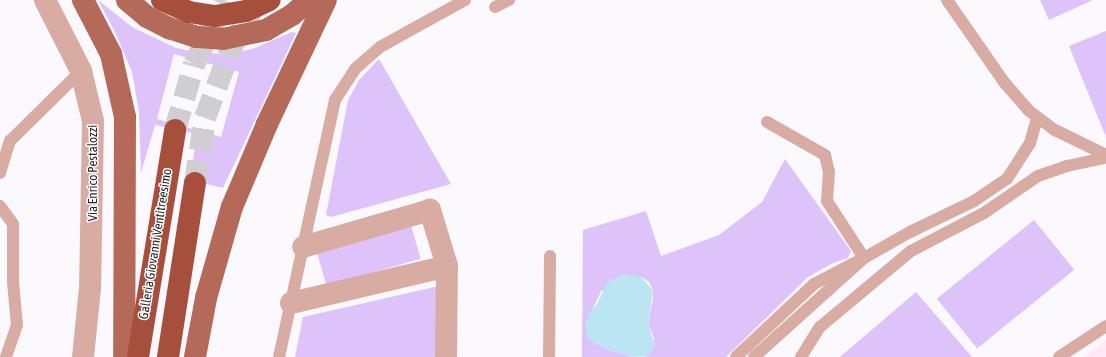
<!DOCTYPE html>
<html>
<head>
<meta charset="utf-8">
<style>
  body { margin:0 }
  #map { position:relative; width:1106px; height:357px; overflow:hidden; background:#fbf8fe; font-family:"Asap Condensed",sans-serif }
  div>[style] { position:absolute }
  .medical>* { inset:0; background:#ffe9f6 }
  .green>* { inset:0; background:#dec2fa; transform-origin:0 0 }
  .water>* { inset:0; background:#bce5f4 }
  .highway-tunnel>* { height:22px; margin-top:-11px; transform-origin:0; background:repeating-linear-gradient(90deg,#d0ced3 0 22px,transparent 0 33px) }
  .lane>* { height:12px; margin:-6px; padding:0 6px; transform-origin:6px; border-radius:6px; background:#d8aca2 }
  .street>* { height:22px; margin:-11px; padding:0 11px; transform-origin:11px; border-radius:11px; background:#d8aca2 }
  .primary>* { height:22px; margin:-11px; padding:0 11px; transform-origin:11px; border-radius:11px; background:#b56958 }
  .highway>* { height:22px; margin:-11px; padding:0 11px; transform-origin:11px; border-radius:11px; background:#a74f3d }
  span { translate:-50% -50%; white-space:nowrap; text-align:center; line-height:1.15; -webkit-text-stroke:3px #fff; paint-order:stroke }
  .street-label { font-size:13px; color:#252427 }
</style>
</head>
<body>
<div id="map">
  <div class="medical">
    <div style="clip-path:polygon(1106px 340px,1106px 357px,1084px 357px)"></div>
  </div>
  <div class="green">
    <div style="clip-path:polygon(evenodd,98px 0,132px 27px,176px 48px,196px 52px,226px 54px,252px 49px,292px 32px,296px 33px,223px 188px,190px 180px,197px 134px,155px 125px,141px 173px,139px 112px,132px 72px,115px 32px,98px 0,174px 54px,239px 72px,221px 137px,157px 119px,174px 54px)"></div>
    <div style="clip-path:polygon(1040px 0,1093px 0,1049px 20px)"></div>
    <div style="clip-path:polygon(1106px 31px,1106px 137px,1069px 46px)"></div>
    <div style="clip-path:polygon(379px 59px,451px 184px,331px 217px,326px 215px,348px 100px,359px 80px)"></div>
    <div style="clip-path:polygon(785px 159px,851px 251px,848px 258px,833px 263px,808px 277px,726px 357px,642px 357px,648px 356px,654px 338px,648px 323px,653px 298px,653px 290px,649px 282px,641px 277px,601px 291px,586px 323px,588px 338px,604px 348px,633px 357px,582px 357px,583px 230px,646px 211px,661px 256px,719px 235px,762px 202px)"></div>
    <div style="left:1034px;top:220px;width:64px;height:125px;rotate:51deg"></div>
    <div style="left:411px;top:225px;width:35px;height:98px;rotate:74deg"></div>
    <div style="clip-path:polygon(439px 286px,437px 357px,295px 357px,303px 317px)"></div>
    <div style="clip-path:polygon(916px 292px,972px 357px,840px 357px)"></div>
  </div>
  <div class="water">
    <div style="clip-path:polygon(623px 274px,641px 277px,653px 290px,648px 323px,655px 346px,648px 356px,633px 357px,604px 348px,588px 338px,586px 323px,589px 313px,597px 304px,607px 283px)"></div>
  </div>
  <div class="highway-tunnel">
    <div style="left:175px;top:130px;width:69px;rotate:-73.9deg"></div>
    <div style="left:194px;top:64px;width:71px;rotate:-64.2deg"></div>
    <div style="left:195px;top:183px;width:66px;rotate:-81.3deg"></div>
    <div style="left:205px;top:118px;width:75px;rotate:-69.6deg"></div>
    <div style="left:231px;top:48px;width:55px;rotate:-60.6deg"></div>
  </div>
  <div class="lane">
    <div style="left:947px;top:0;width:100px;rotate:55.2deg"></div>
    <div style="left:1004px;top:82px;width:37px;rotate:49deg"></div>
    <div style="left:1028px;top:110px;width:34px;rotate:37deg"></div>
    <div style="left:1055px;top:130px;width:57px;rotate:26.1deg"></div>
    <div style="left:495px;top:7px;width:16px;rotate:-27deg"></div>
    <div style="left:767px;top:122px;width:67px;rotate:29.6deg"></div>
    <div style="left:825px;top:155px;width:17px;rotate:77deg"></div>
    <div style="left:829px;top:172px;width:29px;rotate:94deg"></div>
    <div style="left:827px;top:201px;width:68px;rotate:57deg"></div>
    <div style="left:864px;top:258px;width:53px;rotate:-29.5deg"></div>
    <div style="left:910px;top:232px;width:71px;rotate:-25.8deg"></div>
    <div style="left:974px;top:201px;width:40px;rotate:-34deg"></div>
    <div style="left:1007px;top:179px;width:43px;rotate:-57.4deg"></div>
    <div style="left:1030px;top:143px;width:26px;rotate:-74deg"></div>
    <div style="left:0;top:173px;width:34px;rotate:-73deg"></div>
    <div style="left:10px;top:141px;width:100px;rotate:-44.6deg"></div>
    <div style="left:0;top:206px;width:22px;rotate:54deg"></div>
    <div style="left:13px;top:224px;width:58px;rotate:90deg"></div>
    <div style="left:13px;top:282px;width:43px;rotate:84.7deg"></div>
    <div style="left:17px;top:325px;width:34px;rotate:109deg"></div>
    <div style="left:279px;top:357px;width:263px;rotate:-77.7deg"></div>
    <div style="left:335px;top:100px;width:38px;rotate:-57deg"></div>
    <div style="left:356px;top:68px;width:32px;rotate:-41deg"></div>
    <div style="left:380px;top:47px;width:97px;rotate:-28.9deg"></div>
    <div style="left:549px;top:357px;width:101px;rotate:-89.4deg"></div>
    <div style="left:736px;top:357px;width:107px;rotate:-43.1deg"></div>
    <div style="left:814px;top:284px;width:56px;rotate:-27.5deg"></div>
    <div style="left:864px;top:258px;width:148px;rotate:138deg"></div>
    <div style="left:801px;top:357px;width:36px;rotate:-58deg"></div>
    <div style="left:820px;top:327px;width:119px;rotate:-39.9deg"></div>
    <div style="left:911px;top:251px;width:82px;rotate:-27.5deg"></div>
    <div style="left:984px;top:213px;width:65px;rotate:-34.4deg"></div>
    <div style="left:1038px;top:176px;width:31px;rotate:-19deg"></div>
    <div style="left:1067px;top:166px;width:40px;rotate:-12deg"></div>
    <div style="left:1059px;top:357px;width:56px;rotate:-33.4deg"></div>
  </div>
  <div class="street">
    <div style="left:45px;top:0;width:80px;rotate:63.1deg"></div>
    <div style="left:81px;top:71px;width:51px;rotate:76.5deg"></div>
    <div style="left:93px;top:121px;width:167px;rotate:91deg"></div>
    <div style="left:90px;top:288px;width:69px;rotate:95.8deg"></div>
    <div style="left:291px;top:303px;width:160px;rotate:-13.3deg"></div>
    <div style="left:447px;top:266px;width:59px;rotate:-106.9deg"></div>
    <div style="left:430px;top:210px;width:132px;rotate:163.8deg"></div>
    <div style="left:446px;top:357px;width:91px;rotate:-89.4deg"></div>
  </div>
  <div class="primary">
    <div style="left:83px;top:0;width:61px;rotate:62.6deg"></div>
    <div style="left:111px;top:54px;width:65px;rotate:77.5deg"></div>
    <div style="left:125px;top:117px;width:240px;rotate:90.2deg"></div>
    <div style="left:127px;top:0;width:26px;rotate:40deg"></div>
    <div style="left:147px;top:17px;width:25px;rotate:27deg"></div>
    <div style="left:169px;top:28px;width:29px;rotate:18deg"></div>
    <div style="left:197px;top:37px;width:26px;rotate:4deg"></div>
    <div style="left:223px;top:39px;width:44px;rotate:-11.8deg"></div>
    <div style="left:266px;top:30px;width:30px;rotate:-30deg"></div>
    <div style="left:292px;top:15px;width:23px;rotate:-41deg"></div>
    <div style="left:195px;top:357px;width:60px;rotate:-79.4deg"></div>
    <div style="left:206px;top:298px;width:95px;rotate:-74.1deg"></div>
    <div style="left:232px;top:207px;width:90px;rotate:-67.1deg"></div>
    <div style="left:267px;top:124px;width:137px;rotate:-64.6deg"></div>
  </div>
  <div class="highway">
    <div style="left:162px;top:0;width:30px;rotate:24deg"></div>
    <div style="left:189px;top:12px;width:26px;rotate:9deg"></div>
    <div style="left:215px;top:16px;width:31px;rotate:-9deg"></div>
    <div style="left:246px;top:11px;width:26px;rotate:-25deg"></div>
    <div style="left:138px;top:357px;width:230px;rotate:-80.7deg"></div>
    <div style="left:168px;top:357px;width:176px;rotate:-81.2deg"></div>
  </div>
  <div class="street-label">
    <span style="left:93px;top:173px;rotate:-90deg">Via Enrico Pestalozzi</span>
    <span style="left:156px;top:244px;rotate:-81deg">Galleria Giovanni Ventitreesimo</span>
  </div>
</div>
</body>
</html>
